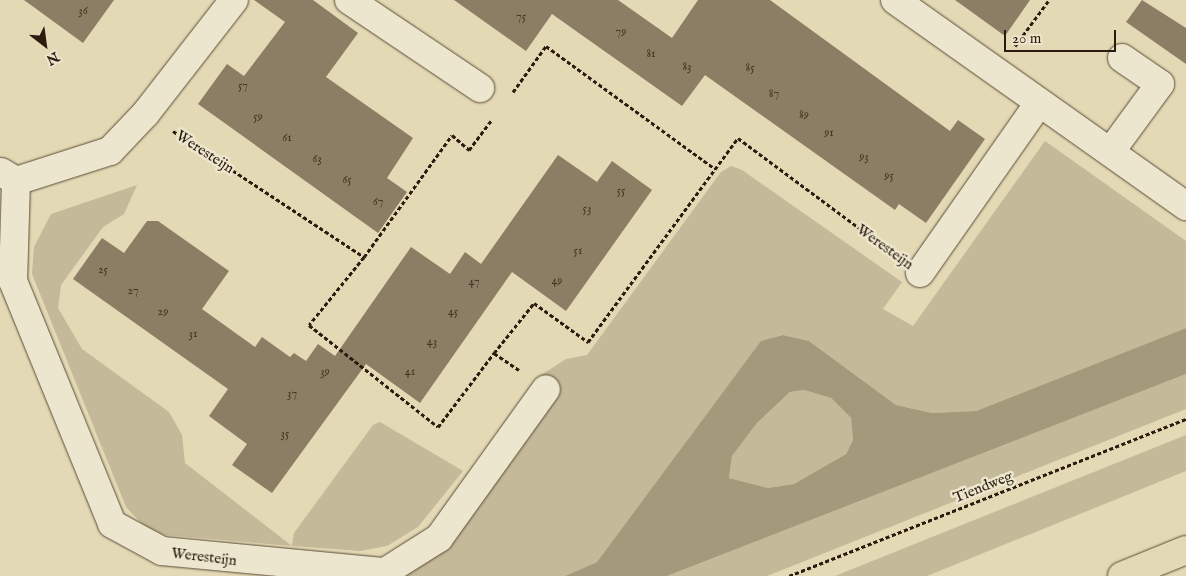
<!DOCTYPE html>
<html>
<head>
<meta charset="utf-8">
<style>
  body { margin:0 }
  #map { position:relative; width:1186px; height:576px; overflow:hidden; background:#e3d9b4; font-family:"IM FELL English",serif }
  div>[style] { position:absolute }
  .green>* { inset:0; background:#c4b998 }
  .water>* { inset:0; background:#a5997c }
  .building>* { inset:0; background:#8b7e65 }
  .path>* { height:3px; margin-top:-1.5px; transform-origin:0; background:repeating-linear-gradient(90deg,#2c1c0f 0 4px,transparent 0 6.5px) }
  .roads { filter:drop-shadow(0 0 1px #5a4b38) drop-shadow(0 0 1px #5a4b38) }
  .minor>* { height:28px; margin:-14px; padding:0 14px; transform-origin:14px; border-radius:14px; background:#ede6ce }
  .highway>* { height:28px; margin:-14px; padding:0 14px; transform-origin:14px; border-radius:14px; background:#e3d9b4 }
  span { translate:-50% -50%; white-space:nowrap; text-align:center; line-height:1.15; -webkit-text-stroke:5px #ede6ce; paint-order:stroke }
  .number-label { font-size:12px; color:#443424 }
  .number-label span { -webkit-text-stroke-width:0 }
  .street-label { font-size:15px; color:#2c1c0f }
  .north { position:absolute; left:20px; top:20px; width:50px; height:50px; -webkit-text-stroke:4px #ede6ce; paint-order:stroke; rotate:150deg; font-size:14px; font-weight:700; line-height:20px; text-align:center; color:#2c1c0f }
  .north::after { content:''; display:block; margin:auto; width:18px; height:22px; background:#2c1c0f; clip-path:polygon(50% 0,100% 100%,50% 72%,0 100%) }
  .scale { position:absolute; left:1004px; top:30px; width:112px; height:22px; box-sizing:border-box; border:2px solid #2c1c0f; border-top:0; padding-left:6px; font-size:15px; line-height:18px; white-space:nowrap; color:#2c1c0f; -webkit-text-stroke:4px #ede6ce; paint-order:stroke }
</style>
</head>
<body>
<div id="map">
  <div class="green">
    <div style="clip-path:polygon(1045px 141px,1186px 241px,1186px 328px,976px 411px,932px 413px,896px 405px,809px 341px,783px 335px,762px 341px,597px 562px,565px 576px,400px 576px,541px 375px,566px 359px,587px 355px,721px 172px,731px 166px,742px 170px,902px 282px,883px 309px,913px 326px)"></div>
    <div style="clip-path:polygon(137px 185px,124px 214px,103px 227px,61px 285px,58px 308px,82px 349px,169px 412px,182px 435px,185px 463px,292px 546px,294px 533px,373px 425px,380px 422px,463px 471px,418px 527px,387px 546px,360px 551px,293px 546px,165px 535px,144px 526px,126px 507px,32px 274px,34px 247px,51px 214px)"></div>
    <div style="clip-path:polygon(1186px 374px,1186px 409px,767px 576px,667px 576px)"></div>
    <div style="clip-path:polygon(804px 390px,831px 398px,851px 418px,853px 440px,846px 454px,794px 484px,768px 488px,729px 478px,732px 456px,757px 423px,790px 392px)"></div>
    <div style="clip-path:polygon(1186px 435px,1186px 471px,927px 576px,835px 576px)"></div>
  </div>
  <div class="water">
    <div style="clip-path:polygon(evenodd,1186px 328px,1186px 374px,667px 576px,565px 576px,597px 562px,761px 341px,783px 335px,809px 341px,896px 405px,932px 413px,976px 411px,1186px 328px,804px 390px,831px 398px,851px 418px,853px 440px,846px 454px,794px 484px,768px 488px,729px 478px,732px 456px,757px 423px,790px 392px,804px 390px)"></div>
  </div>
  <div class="building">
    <div style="clip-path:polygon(24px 0,114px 0,83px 43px)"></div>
    <div style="clip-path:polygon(254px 0,313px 0,358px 33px,326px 77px,413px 138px,387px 178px,407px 192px,378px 233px,198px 104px,227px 64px,244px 76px,285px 22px)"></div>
    <div style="clip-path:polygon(454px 0,618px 0,672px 38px,698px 0,770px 0,950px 131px,958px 120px,985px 139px,926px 223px,899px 204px,895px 210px,705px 75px,682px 106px,552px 14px,526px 51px)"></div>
    <div style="clip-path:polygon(955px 0,1030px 0,1005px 36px)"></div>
    <div style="clip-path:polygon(1142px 0,1186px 28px,1186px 64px,1126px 22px)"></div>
    <div style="clip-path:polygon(558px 155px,597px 182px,612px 161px,652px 190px,566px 311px,512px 272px,420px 403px,366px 364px,272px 493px,232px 465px,247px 444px,209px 416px,228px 389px,73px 279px,102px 238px,124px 253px,147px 221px,158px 221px,229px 271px,202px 309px,255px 347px,262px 337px,290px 357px,294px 353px,306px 361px,318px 344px,335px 356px,411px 247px,450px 274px,465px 252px,481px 264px)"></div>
  </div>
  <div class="path">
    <div style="left:1015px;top:46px;width:57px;rotate:-53.5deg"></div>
    <div style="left:513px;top:92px;width:57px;rotate:-54.3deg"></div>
    <div style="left:546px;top:46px;width:209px;rotate:36deg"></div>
    <div style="left:173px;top:131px;width:229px;rotate:33.4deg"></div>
    <div style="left:364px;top:257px;width:150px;rotate:-54.2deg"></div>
    <div style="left:452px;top:135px;width:23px;rotate:41deg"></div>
    <div style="left:469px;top:150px;width:38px;rotate:-53deg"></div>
    <div style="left:364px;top:257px;width:87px;rotate:129deg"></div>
    <div style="left:309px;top:325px;width:164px;rotate:38.3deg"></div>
    <div style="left:438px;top:427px;width:93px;rotate:-52.9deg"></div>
    <div style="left:519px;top:370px;width:30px;rotate:-146deg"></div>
    <div style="left:494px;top:353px;width:64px;rotate:-51.3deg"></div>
    <div style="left:534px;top:303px;width:67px;rotate:35.8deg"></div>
    <div style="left:588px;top:342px;width:253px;rotate:-53.7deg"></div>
    <div style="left:738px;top:138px;width:194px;rotate:36.6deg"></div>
    <div style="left:789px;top:576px;width:427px;rotate:-21.6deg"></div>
  </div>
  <div class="roads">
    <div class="minor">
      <div style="left:349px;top:0;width:158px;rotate:33.9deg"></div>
      <div style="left:895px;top:0;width:357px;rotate:35.3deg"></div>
      <div style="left:1111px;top:151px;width:83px;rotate:-53.8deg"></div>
      <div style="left:1160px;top:84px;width:46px;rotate:-145.6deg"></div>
      <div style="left:1px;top:172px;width:17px;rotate:31deg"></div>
      <div style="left:16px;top:181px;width:99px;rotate:-17.7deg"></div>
      <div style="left:110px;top:151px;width:52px;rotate:-46.5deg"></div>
      <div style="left:146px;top:113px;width:143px;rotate:-52.1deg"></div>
      <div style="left:16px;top:181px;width:100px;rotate:91.7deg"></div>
      <div style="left:13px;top:281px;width:262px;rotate:67.8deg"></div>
      <div style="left:112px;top:524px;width:57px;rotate:28.4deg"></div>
      <div style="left:162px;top:551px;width:224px;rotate:5.4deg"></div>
      <div style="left:385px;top:572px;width:64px;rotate:-32.2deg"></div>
      <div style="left:439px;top:538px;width:183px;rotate:-54.3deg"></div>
      <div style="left:920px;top:273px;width:208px;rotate:-55deg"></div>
    </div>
    <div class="highway">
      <div style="left:1122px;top:576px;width:69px;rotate:-22.1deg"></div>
    </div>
  </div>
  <div class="number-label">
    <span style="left:83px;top:11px">36</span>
    <span style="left:521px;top:17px">75</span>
    <span style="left:621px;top:32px">79</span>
    <span style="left:651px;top:54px">81</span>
    <span style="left:687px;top:67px">83</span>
    <span style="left:750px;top:68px">85</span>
    <span style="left:243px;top:86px">57</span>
    <span style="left:774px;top:94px">87</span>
    <span style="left:804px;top:115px">89</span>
    <span style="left:258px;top:117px">59</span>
    <span style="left:829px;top:133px">91</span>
    <span style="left:287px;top:138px">61</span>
    <span style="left:864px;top:157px">93</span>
    <span style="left:317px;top:159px">63</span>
    <span style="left:889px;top:176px">95</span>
    <span style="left:347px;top:180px">65</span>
    <span style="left:621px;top:191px">55</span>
    <span style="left:378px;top:202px">67</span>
    <span style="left:587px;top:209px">53</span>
    <span style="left:578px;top:251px">51</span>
    <span style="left:103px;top:270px">25</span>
    <span style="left:557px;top:281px">49</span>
    <span style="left:474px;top:282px">47</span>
    <span style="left:133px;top:291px">27</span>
    <span style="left:163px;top:312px">29</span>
    <span style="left:453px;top:312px">45</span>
    <span style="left:193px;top:334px">31</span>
    <span style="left:432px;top:342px">43</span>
    <span style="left:325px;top:372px">39</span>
    <span style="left:410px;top:372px">41</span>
    <span style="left:292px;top:394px">37</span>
    <span style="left:285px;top:434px">35</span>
  </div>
  <div class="street-label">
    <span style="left:205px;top:152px;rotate:33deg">Weresteijn</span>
    <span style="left:885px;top:247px;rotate:36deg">Weresteijn</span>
    <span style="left:983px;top:487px;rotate:-22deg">Tiendweg</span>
    <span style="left:204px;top:557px;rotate:7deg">Weresteijn</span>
  </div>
  <div class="north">N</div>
  <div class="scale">20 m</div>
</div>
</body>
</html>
